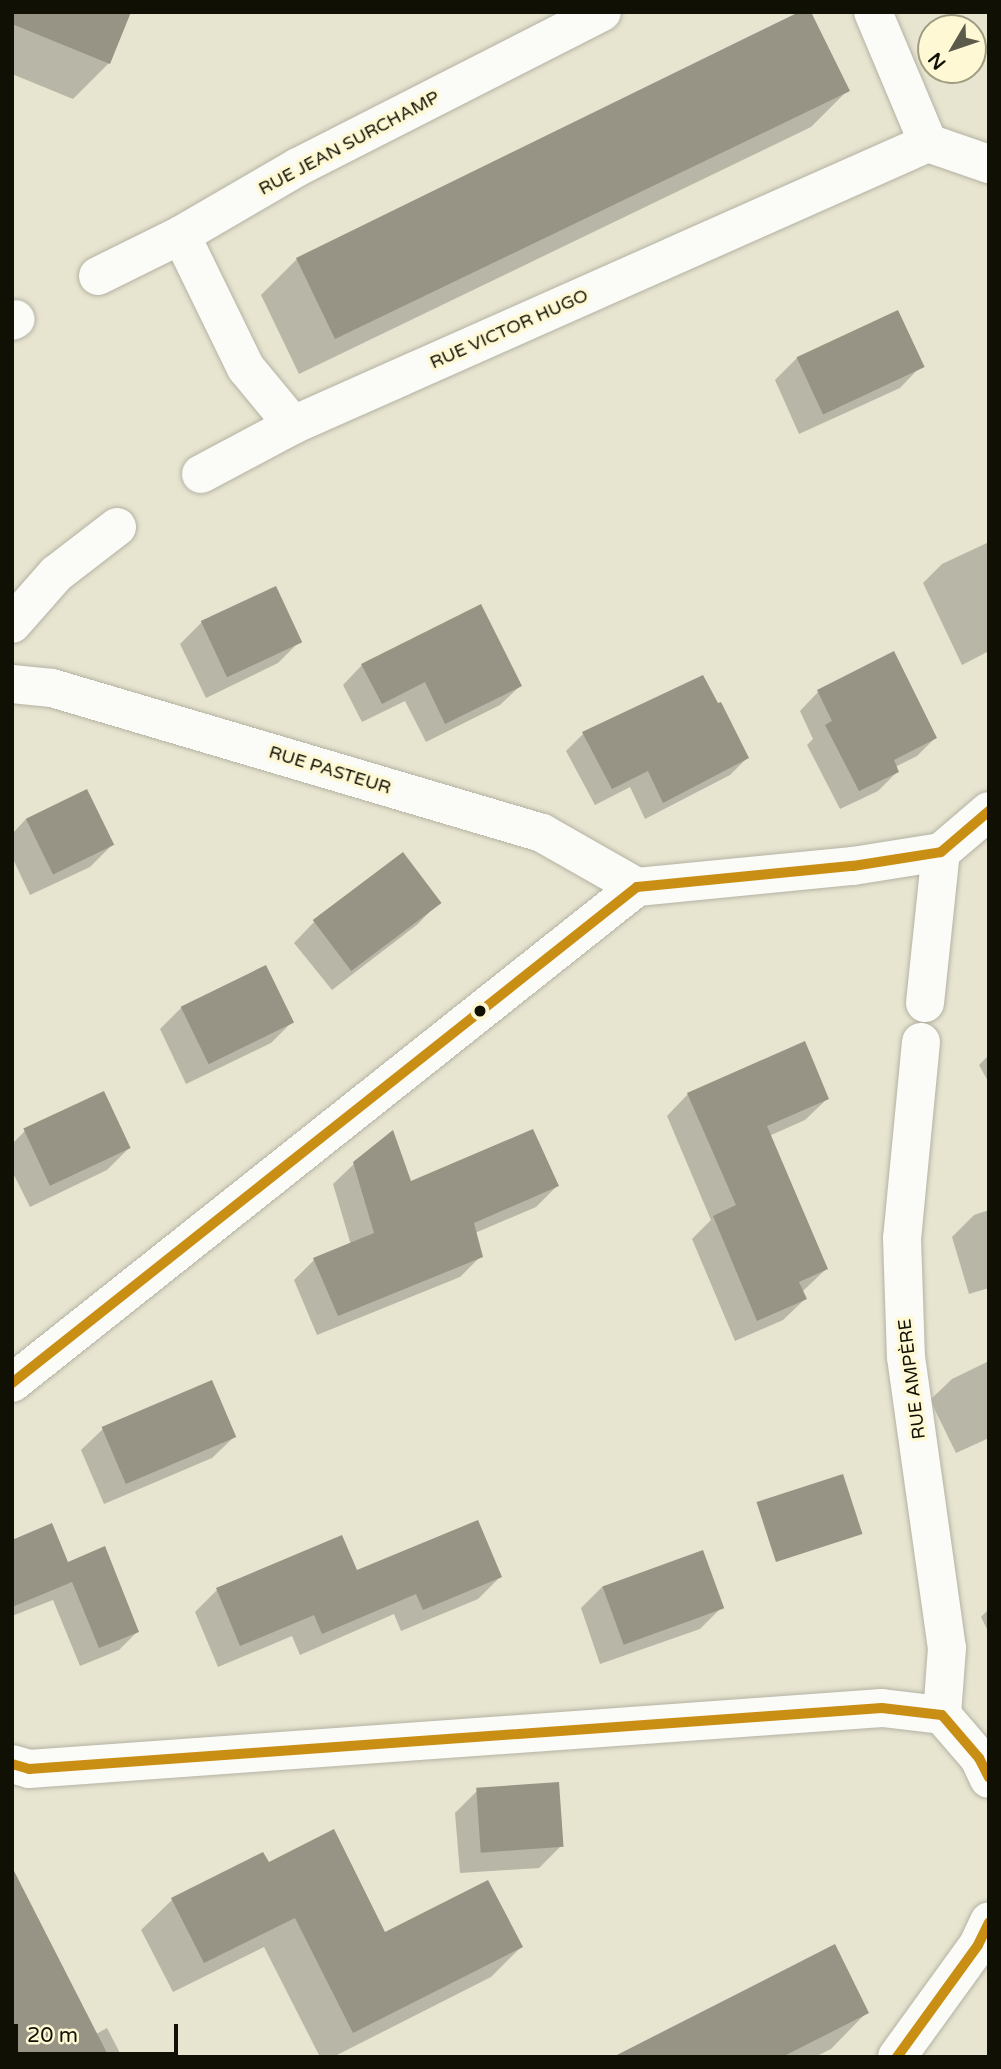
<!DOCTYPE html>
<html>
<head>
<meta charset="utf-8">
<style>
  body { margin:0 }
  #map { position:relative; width:1001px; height:2069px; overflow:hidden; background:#e7e4d0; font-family:"Varela Round",sans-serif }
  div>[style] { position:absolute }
  .shadow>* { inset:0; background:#0003 }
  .building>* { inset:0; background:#979485; transform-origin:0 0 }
  .roads { filter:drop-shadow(0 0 2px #b4b2a2) drop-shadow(0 0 2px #b4b2a2) }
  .street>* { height:38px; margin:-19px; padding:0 19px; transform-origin:19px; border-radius:19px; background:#fbfbf8 }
  .bus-1>* { height:10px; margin:-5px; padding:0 5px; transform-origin:5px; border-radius:5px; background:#c98f15 }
  .dots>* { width:19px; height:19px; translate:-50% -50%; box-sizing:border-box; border:4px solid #fef9d4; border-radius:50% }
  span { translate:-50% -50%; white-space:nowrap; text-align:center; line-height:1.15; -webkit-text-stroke:7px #fef9d4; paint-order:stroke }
  .street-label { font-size:18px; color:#111004 }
  .frame { position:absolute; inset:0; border:14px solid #111004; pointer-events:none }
  .north { position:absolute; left:917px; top:14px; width:70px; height:70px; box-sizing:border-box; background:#fef9d4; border:2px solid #9f9c81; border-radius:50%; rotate:231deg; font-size:19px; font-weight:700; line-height:28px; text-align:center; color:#111004 }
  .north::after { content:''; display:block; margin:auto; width:24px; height:32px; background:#5c5a4b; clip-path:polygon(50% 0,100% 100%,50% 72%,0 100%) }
  .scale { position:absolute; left:14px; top:2024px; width:164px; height:32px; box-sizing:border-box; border:4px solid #111004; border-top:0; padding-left:9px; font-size:21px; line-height:24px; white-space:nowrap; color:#111004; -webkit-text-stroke:5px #fef9d4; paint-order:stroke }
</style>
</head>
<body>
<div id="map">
  <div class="shadow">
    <div style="clip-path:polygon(12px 12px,109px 63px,73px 99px,12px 74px)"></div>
    <div style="clip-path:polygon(847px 91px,811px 127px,299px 374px,261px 295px,297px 259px)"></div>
    <div style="clip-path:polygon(797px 358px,921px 366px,900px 388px,799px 434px,775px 380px)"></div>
    <div style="clip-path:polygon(989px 542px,989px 651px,962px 665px,923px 583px,942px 564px)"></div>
    <div style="clip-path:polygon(202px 622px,300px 641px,278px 663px,206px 698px,180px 644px)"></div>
    <div style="clip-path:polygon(362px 665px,520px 686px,500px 705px,426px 742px,405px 701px,362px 722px,343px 685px)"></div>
    <div style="clip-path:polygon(818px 692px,935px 738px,917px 756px,895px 767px,897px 772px,878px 791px,840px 809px,807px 745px,813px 739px,800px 711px)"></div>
    <div style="clip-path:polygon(583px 734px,747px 758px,730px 775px,645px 819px,630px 787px,595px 805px,566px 751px)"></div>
    <div style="clip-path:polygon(26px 819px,112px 845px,90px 867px,30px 895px,12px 857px,12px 834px)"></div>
    <div style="clip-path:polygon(438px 903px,418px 924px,332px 990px,294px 943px,314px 922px)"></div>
    <div style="clip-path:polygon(181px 1008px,292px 1022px,271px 1043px,186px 1084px,160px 1029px)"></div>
    <div style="clip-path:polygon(989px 1055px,989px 1083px,979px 1065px)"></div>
    <div style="clip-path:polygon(688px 1094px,827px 1099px,805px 1120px,769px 1136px,826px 1269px,802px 1292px,805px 1299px,783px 1320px,735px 1341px,692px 1239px,711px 1220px,667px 1116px)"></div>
    <div style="clip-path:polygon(25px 1131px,129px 1148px,107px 1170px,30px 1207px,12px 1171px,12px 1144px)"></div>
    <div style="clip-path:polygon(354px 1164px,410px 1184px,557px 1186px,536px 1207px,475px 1233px,481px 1256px,460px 1277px,317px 1335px,294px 1280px,314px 1260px,351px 1245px,333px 1184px)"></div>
    <div style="clip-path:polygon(989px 1210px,989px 1288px,969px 1294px,952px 1237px,974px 1215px)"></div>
    <div style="clip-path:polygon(989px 1361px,989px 1438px,956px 1453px,930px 1400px,952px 1379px)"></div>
    <div style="clip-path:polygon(103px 1429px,234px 1437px,212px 1458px,104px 1504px,81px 1450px)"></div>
    <div style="clip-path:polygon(12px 1542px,67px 1565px,137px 1632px,119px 1650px,80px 1666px,53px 1600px,12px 1616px)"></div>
    <div style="clip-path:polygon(356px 1572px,500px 1577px,478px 1599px,401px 1631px,394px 1614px,300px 1655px,292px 1636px,218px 1667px,195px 1612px,217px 1590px)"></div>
    <div style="clip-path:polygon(603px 1586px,722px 1607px,700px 1629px,600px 1664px,581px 1608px)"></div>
    <div style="clip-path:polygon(989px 1609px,989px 1633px,981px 1617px)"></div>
    <div style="clip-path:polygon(477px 1791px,561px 1846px,539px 1868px,460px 1873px,455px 1813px)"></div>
    <div style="clip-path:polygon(262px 1854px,268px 1864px,385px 1934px,521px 1947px,491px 1977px,333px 2057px,320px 2057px,264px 1947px,173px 1992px,141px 1930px,172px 1900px)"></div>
    <div style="clip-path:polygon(867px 2012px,831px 2049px,815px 2057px,617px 2057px)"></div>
    <div style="clip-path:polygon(107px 2028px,122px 2057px,12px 2057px,96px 2034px)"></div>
  </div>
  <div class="building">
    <div style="clip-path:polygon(12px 12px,131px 12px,110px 64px,12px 24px)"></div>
    <div style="clip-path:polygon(799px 12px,811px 12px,850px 91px,335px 339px,296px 258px)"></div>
    <div style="left:898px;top:310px;width:63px;height:112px;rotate:65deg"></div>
    <div style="left:276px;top:586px;width:62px;height:83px;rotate:65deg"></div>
    <div style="clip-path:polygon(481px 604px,522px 686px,445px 724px,425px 682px,382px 704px,361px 664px)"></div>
    <div style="clip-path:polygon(894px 651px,937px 738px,894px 760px,899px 772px,859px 791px,825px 725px,832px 721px,817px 690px)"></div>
    <div style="clip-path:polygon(703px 675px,718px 703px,721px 702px,749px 758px,663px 803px,648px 771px,612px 789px,582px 732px)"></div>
    <div style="left:87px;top:789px;width:62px;height:68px;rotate:64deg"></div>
    <div style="left:403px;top:852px;width:64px;height:113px;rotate:53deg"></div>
    <div style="left:266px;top:965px;width:64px;height:95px;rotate:64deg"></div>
    <div style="clip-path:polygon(805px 1041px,829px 1099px,767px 1126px,828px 1269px,799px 1282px,807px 1299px,757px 1321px,713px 1216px,736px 1205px,687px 1093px)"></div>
    <div style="left:104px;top:1091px;width:63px;height:89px;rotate:65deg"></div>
    <div style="clip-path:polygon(533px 1129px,559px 1186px,474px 1223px,483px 1257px,338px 1316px,313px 1258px,374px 1233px,353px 1162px,393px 1130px,411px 1181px)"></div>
    <div style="left:212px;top:1380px;width:62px;height:120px;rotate:67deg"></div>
    <div style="left:843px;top:1474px;width:63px;height:91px;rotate:72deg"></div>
    <div style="clip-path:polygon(478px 1520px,502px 1577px,423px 1610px,416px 1594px,322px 1634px,314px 1615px,240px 1646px,216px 1588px,342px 1535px,357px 1570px)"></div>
    <div style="clip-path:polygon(52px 1523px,68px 1562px,105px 1546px,139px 1632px,99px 1648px,72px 1582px,12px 1607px,12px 1540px)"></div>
    <div style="left:703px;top:1550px;width:62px;height:107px;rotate:70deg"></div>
    <div style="left:559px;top:1782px;width:65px;height:83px;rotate:86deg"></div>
    <div style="clip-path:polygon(334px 1829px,385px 1932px,488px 1880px,523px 1947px,353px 2033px,295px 1918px,204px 1963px,171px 1898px,263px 1852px,269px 1862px)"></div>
    <div style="clip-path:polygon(12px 1867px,109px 2057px,12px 2057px)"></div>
    <div style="clip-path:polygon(835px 1944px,869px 2013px,782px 2057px,613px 2057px)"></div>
  </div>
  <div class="roads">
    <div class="street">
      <div style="left:873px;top:12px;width:142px;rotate:67.2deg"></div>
      <div style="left:928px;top:143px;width:65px;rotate:19deg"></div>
      <div style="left:181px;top:235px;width:148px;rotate:64deg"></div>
      <div style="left:246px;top:368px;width:74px;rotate:50.5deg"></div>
      <div style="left:293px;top:425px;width:695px;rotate:-23.95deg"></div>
      <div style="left:98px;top:276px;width:93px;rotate:-26.3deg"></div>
      <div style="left:181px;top:235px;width:135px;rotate:-30.2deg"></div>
      <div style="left:298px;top:167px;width:341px;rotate:-27deg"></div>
      <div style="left:12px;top:321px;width:4px;rotate:-27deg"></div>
      <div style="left:201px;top:474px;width:104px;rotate:-28deg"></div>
      <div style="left:12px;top:624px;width:67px;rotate:-48.7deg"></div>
      <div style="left:56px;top:574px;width:77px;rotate:-37.6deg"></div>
      <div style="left:12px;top:684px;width:40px;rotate:5.7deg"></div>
      <div style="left:52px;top:688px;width:511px;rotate:16.48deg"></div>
      <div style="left:542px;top:833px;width:109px;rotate:29.6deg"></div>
      <div style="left:925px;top:1003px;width:152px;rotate:-84deg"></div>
      <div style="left:921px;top:1042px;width:197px;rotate:95.5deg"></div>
      <div style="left:902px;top:1238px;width:119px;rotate:88.1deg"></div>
      <div style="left:906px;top:1357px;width:294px;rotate:82deg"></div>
      <div style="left:947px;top:1648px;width:67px;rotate:94.3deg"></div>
      <div style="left:12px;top:1383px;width:798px;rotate:-38.44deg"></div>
      <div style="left:637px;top:887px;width:217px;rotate:-5.6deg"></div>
      <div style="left:853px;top:866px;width:89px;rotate:-9deg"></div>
      <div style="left:941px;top:852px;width:63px;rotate:-40.5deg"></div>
      <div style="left:12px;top:1764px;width:18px;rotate:16deg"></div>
      <div style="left:29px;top:1769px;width:855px;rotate:-4.09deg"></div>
      <div style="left:882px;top:1708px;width:60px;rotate:6.7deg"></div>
      <div style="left:942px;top:1715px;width:57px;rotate:49.3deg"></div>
      <div style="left:979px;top:1758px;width:23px;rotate:65deg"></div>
      <div style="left:897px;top:2057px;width:138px;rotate:-54.1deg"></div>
      <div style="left:978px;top:1945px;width:26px;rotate:-65deg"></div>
    </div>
  </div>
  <div class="bus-1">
    <div style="left:12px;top:1383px;width:798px;rotate:-38.44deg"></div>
    <div style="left:637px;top:887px;width:217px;rotate:-5.6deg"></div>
    <div style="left:853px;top:866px;width:89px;rotate:-9deg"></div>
    <div style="left:941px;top:852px;width:63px;rotate:-40.5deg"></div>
    <div style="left:12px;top:1764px;width:18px;rotate:16deg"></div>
    <div style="left:29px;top:1769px;width:855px;rotate:-4.09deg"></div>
    <div style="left:882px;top:1708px;width:60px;rotate:6.7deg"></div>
    <div style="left:942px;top:1715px;width:57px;rotate:49.3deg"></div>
    <div style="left:979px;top:1758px;width:22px;rotate:63deg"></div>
    <div style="left:897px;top:2057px;width:138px;rotate:-54.1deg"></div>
    <div style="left:978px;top:1945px;width:25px;rotate:-64deg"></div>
  </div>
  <div class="dots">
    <div style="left:480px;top:1011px;background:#111004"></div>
  </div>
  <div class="street-label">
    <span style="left:349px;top:143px;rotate:-28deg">RUE JEAN SURCHAMP</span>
    <span style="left:509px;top:329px;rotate:-24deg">RUE VICTOR HUGO</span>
    <span style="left:330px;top:770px;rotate:17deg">RUE PASTEUR</span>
    <span style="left:912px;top:1379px;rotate:-97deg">RUE AMPÈRE</span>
  </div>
  <div class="frame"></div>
  <div class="north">N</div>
  <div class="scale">20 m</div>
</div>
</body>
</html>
